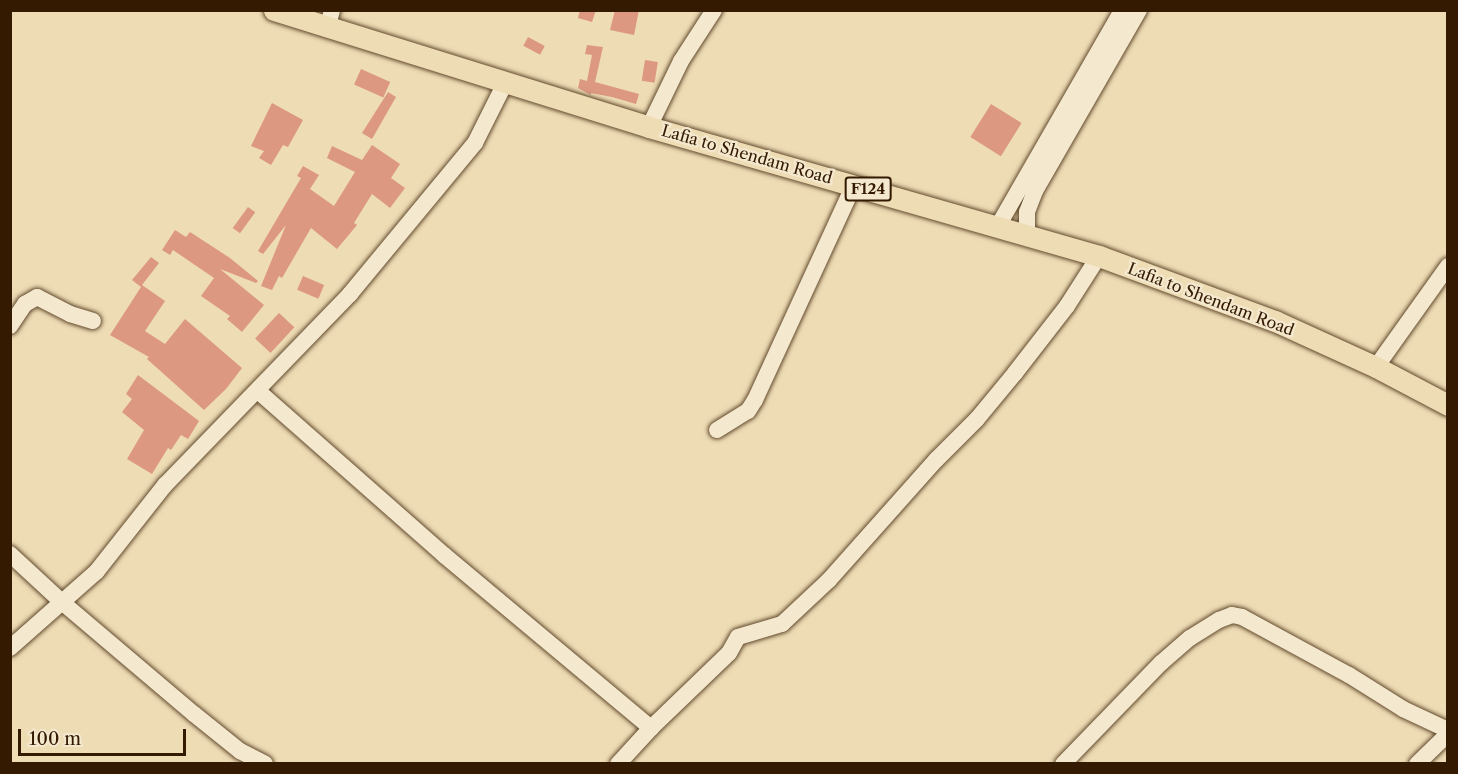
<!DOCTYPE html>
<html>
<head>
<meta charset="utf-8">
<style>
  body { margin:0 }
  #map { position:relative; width:1458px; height:774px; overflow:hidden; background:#eedcb5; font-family:"Libre Caslon Text",serif }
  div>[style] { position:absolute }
  .building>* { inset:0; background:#dc9880; transform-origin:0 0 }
  .roads { filter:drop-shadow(0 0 2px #624a2d) drop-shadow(0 0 2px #624a2d) }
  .minor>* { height:16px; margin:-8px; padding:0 8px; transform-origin:8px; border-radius:8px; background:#f4e8cf }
  .major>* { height:21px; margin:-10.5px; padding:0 10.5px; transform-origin:10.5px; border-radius:10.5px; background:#eedcb5 }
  span { translate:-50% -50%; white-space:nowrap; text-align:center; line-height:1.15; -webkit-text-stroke:4.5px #f4e8cf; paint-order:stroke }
  .shield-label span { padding:2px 4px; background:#f4e8cf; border:2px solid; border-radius:4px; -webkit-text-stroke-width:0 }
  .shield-label { font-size:15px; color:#331a00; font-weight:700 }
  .street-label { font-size:16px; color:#331a00 }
  .frame { position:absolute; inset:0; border:12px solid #331a00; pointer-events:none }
  .scale { position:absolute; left:18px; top:729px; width:168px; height:27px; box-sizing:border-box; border:3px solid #331a00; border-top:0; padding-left:8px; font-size:18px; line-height:21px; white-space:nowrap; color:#331a00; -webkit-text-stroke:4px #f4e8cf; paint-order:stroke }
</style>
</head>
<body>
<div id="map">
  <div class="building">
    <div style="clip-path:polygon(580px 10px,596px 10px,592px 22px,578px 18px)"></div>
    <div style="clip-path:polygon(615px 10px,639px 10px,634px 35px,610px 30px)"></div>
    <div style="left:528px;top:37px;width:19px;height:10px;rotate:28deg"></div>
    <div style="clip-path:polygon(587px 45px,603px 47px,595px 82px,639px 94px,636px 104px,612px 97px,591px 93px,591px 95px,578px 88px,580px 79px,587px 81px,592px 55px,585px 54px)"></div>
    <div style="left:645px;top:60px;width:13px;height:21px;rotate:9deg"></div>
    <div style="left:361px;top:69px;width:32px;height:17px;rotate:24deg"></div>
    <div style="clip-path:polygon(388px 92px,396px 97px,372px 139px,362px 133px)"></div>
    <div style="clip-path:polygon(272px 103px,303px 120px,288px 147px,283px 145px,271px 165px,259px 158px,264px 151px,251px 146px)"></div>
    <div style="left:991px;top:104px;width:36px;height:39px;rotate:32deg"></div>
    <div style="clip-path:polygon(372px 145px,400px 164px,391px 178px,405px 188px,390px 208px,372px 194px,354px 223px,357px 225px,337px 249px,311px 228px,282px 278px,279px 276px,272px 290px,261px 286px,286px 225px,263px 254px,258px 251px,301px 178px,297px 176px,303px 166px,319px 175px,310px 189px,334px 206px,355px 172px,327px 158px,332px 146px,362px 160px)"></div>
    <div style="left:248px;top:207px;width:9px;height:26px;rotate:36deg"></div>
    <div style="clip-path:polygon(175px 230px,186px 237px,190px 232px,230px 258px,258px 281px,256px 283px,220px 269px,264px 305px,242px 332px,227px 319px,230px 316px,201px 296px,214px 278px,173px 250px,170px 255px,162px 250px)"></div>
    <div style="clip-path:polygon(151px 257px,159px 263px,142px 285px,165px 301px,145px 331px,165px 344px,185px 319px,242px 368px,226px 389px,204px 410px,147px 359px,149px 357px,110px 335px,141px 287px,132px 280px)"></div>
    <div style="left:303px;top:276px;width:23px;height:15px;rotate:23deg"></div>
    <div style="left:279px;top:313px;width:21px;height:35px;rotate:43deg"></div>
    <div style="clip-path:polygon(138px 375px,199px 421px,188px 439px,181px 435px,171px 450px,168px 448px,152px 474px,127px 459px,144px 430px,122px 412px,132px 399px,126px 394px)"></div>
  </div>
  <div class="roads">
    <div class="minor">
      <div style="left:327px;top:29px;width:20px;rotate:-75deg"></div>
      <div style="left:649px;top:127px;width:73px;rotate:-64.1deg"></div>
      <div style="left:681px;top:61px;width:61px;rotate:-57.1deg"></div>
      <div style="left:998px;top:226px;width:249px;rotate:-60.1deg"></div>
      <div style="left:1027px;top:234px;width:22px;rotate:-90deg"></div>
      <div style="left:1027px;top:212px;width:22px;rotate:-69deg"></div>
      <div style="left:1035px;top:191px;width:209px;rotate:-60.1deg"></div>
      <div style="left:10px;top:326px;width:27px;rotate:-56deg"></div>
      <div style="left:25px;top:304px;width:14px;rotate:-30deg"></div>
      <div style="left:37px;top:297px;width:37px;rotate:27deg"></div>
      <div style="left:70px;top:314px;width:24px;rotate:17deg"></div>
      <div style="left:1376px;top:367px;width:124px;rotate:-54.5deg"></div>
      <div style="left:258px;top:391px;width:248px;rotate:41.4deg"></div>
      <div style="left:444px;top:555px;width:270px;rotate:39.9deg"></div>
      <div style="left:651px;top:728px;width:108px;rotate:-43.9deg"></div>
      <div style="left:729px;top:653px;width:18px;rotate:-61deg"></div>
      <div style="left:738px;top:637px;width:46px;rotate:-16.5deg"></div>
      <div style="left:782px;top:624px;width:64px;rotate:-43.1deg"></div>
      <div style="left:829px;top:580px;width:161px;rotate:-48.3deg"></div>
      <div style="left:936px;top:460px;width:58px;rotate:-45deg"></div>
      <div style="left:977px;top:419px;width:60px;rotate:-50.4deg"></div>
      <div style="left:1015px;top:373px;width:85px;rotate:-52.2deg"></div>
      <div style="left:1067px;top:306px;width:59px;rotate:-57.4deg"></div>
      <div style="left:717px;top:430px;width:36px;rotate:-32deg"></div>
      <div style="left:748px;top:411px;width:13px;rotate:-58deg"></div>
      <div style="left:755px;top:400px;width:237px;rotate:-65.3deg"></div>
      <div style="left:10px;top:554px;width:72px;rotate:42.8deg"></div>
      <div style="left:63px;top:603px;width:172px;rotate:40.3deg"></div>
      <div style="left:194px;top:714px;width:59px;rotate:38.8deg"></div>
      <div style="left:240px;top:751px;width:28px;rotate:27deg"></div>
      <div style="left:10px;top:648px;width:116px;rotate:-41.5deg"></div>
      <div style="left:97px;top:571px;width:110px;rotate:-51.7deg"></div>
      <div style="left:165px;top:485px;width:266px;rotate:-45.9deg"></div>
      <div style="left:350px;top:294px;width:196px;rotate:-50.4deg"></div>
      <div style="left:475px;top:143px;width:69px;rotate:-63.4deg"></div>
      <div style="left:618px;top:764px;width:49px;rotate:-47.5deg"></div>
      <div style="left:1063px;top:764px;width:141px;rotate:-45.9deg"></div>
      <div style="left:1161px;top:663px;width:38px;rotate:-41deg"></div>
      <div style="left:1190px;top:638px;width:34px;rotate:-32deg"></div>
      <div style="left:1219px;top:620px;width:14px;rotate:-21deg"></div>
      <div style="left:1232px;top:615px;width:10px;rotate:11deg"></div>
      <div style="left:1242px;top:617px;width:122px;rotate:28.5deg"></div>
      <div style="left:1349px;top:675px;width:64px;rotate:32.2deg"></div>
      <div style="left:1403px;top:709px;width:50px;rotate:25deg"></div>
      <div style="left:1417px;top:764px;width:43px;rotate:-44.1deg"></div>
    </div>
    <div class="major">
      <div style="left:274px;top:10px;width:393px;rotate:17.3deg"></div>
      <div style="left:649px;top:127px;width:468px;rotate:16deg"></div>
      <div style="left:1099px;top:256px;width:188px;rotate:20.3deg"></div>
      <div style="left:1275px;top:321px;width:111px;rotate:24.5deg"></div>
      <div style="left:1376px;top:367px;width:81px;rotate:27.8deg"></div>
    </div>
  </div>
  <div class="shield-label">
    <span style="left:868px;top:189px">F124</span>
  </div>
  <div class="street-label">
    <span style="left:747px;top:154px;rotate:16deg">Lafia to Shendam Road</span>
    <span style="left:1211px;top:299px;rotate:21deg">Lafia to Shendam Road</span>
  </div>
  <div class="frame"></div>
  <div class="scale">100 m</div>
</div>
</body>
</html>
